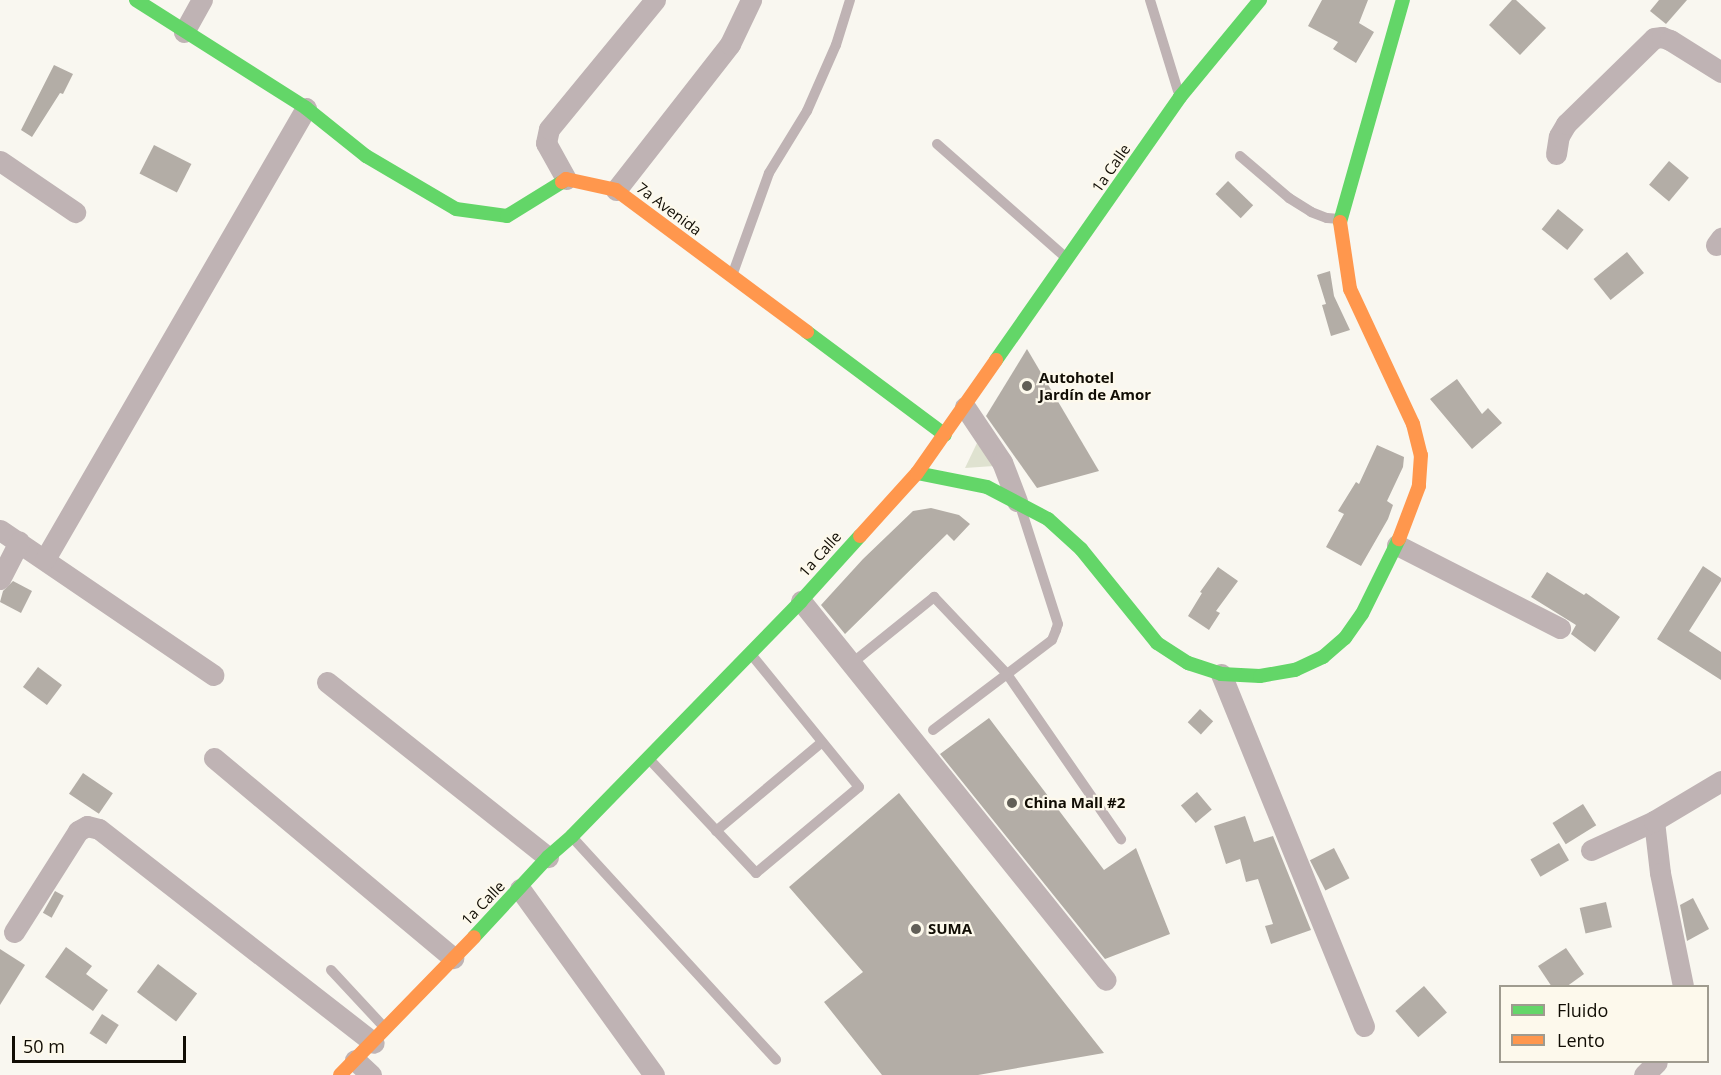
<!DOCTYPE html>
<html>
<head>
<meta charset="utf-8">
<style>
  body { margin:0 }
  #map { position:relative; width:1721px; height:1075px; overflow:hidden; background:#f9f7f0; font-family:"Open Sans",sans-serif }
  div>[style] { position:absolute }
  .green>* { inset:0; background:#dfe2d0 }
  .building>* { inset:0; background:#b3ada6; transform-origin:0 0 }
  .lane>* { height:10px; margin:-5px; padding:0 5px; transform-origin:5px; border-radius:5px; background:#bfb3b4 }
  .street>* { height:21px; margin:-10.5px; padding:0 10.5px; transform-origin:10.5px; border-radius:10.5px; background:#bfb3b4 }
  .fast>* { height:14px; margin:-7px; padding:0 7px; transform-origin:7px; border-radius:7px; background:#63d668 }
  .slow>* { height:14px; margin:-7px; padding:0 7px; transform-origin:7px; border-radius:7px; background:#ff974d }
  .dots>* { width:16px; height:16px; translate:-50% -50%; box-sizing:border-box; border:3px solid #fdf9ec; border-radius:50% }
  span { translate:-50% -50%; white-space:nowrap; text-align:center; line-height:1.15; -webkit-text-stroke:4.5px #fdf9ec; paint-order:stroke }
  .street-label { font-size:15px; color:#110d04 }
  .poi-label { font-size:15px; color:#110d04; font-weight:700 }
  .left { translate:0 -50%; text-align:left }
  .legend { position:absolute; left:1499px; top:985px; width:210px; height:78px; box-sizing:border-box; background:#fdf9ec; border:2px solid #9f9b8f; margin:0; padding:8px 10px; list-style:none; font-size:18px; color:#110d04 }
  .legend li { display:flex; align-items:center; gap:12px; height:30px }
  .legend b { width:30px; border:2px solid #9f9b8f }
  .scale { position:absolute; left:12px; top:1036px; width:174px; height:27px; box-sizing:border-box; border:3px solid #110d04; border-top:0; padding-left:8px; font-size:18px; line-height:21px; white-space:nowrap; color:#110d04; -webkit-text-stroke:4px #fdf9ec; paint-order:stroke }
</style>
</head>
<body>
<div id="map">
  <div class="green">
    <div style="clip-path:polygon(977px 443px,994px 466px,965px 468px)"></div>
  </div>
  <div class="building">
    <div style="clip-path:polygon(1322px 0,1368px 0,1359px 23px,1374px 32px,1356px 63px,1333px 49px,1338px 42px,1308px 26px)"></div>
    <div style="clip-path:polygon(1512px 0,1516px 0,1546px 28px,1520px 55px,1489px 25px)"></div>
    <div style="clip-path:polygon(1659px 0,1687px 0,1666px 24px,1650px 11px)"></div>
    <div style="clip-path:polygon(54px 65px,73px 74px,63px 94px,60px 93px,32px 137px,21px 130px)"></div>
    <div style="left:154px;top:145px;width:42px;height:32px;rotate:27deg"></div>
    <div style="left:1669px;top:161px;width:26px;height:31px;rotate:40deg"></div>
    <div style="left:1228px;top:181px;width:35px;height:18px;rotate:44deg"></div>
    <div style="left:1558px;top:209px;width:33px;height:26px;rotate:39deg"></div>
    <div style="left:1627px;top:252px;width:27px;height:43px;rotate:51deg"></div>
    <div style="clip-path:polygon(1330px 271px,1334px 296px,1350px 330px,1331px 336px,1322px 305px,1326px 304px,1317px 275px)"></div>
    <div style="clip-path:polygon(1027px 349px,1099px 471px,1037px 488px,986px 416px)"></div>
    <div style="clip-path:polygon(1457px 379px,1482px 414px,1488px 408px,1502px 423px,1472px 449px,1430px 399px)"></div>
    <div style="clip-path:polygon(1377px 445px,1404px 457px,1403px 467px,1387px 501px,1393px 505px,1388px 519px,1361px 566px,1326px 547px,1344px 514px,1338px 511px,1356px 482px,1359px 484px)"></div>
    <div style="clip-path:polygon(931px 508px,959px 515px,970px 524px,954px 541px,947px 534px,845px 634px,821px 605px,863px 559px,913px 511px)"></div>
    <div style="clip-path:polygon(1703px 566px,1721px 578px,1721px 581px,1689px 631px,1721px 652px,1721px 680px,1657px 639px)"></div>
    <div style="clip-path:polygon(1218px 567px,1238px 581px,1216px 611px,1220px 613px,1209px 630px,1188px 616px,1202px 593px,1200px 592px)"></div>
    <div style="clip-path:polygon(1547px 572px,1584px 595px,1586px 593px,1620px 617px,1595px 652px,1571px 634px,1576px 625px,1531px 597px)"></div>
    <div style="clip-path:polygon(13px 581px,32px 591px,21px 613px,0 602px,3px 591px)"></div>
    <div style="left:38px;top:667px;width:30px;height:25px;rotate:37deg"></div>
    <div style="left:1200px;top:709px;width:18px;height:18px;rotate:43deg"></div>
    <div style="clip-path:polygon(989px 718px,1104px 870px,1136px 848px,1170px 934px,1105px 959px,940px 754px)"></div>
    <div style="left:83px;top:773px;width:36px;height:25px;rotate:34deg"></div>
    <div style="left:1197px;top:792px;width:23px;height:21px;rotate:50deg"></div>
    <div style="clip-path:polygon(899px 793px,1104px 1053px,978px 1075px,882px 1075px,824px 1002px,863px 972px,789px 887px)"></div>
    <div style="left:1583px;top:804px;width:25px;height:36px;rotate:58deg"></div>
    <div style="clip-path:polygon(1245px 816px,1254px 842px,1273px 836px,1311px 930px,1271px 944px,1265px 926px,1273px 924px,1258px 879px,1246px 882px,1240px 859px,1226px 864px,1214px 826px)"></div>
    <div style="left:1559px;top:843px;width:20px;height:33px;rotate:60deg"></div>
    <div style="left:1334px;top:848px;width:34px;height:27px;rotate:63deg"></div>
    <div style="left:55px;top:891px;width:10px;height:25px;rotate:29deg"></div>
    <div style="clip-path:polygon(1693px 898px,1709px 929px,1687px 941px,1680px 905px)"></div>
    <div style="left:1606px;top:902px;width:26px;height:27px;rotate:77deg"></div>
    <div style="clip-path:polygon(66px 947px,92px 966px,86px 974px,108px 990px,93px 1011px,45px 977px)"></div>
    <div style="clip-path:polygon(1566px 948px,1584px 974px,1566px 987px,1552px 987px,1538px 966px)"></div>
    <div style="clip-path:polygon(0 949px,25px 965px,0 1005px)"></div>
    <div style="left:158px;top:964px;width:49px;height:35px;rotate:37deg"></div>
    <div style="left:1424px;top:986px;width:35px;height:38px;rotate:49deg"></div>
    <div style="left:102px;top:1014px;width:20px;height:23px;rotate:33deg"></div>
  </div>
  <div class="lane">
    <div style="left:1150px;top:0;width:95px;rotate:72.9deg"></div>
    <div style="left:937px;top:144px;width:171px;rotate:41.4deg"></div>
    <div style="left:1240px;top:156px;width:65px;rotate:40.6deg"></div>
    <div style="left:1289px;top:198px;width:26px;rotate:32deg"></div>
    <div style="left:1311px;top:212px;width:17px;rotate:21deg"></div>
    <div style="left:1327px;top:218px;width:13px;rotate:4deg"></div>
    <div style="left:733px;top:273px;width:106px;rotate:-70.2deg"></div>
    <div style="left:769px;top:173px;width:73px;rotate:-58.5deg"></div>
    <div style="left:807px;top:111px;width:72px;rotate:-66.3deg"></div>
    <div style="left:836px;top:45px;width:47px;rotate:-72.7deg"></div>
    <div style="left:851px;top:664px;width:107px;rotate:-38.9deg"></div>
    <div style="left:934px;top:597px;width:106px;rotate:46.5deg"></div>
    <div style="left:1007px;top:674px;width:201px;rotate:55.4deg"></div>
    <div style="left:933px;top:730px;width:149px;rotate:-37.1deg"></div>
    <div style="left:1052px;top:640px;width:11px;rotate:-68deg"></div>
    <div style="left:1056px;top:630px;width:6px;rotate:-72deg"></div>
    <div style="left:1058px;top:624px;width:118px;rotate:-107.8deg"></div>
    <div style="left:650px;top:760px;width:155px;rotate:46.8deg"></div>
    <div style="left:756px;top:873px;width:134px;rotate:-39.9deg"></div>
    <div style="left:859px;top:787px;width:171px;rotate:-129.1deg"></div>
    <div style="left:716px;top:831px;width:138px;rotate:-40deg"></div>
    <div style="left:572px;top:837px;width:302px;rotate:47.5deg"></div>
    <div style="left:331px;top:970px;width:78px;rotate:47.1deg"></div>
  </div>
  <div class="street">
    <div style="left:184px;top:32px;width:37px;rotate:-61deg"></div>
    <div style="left:1556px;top:154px;width:18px;rotate:-81deg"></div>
    <div style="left:1559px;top:136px;width:14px;rotate:-60deg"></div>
    <div style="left:1566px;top:124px;width:123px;rotate:-44.3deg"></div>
    <div style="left:1654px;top:38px;width:8px;rotate:-7deg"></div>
    <div style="left:1662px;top:37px;width:9px;rotate:21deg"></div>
    <div style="left:1670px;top:40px;width:60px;rotate:32.1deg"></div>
    <div style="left:0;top:161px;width:91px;rotate:34.2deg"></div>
    <div style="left:566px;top:179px;width:41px;rotate:-119.1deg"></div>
    <div style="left:546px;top:143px;width:14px;rotate:-78deg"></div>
    <div style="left:549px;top:129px;width:167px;rotate:-50.6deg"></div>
    <div style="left:616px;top:190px;width:185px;rotate:-52deg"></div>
    <div style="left:730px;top:44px;width:49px;rotate:-64.5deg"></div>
    <div style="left:1716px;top:245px;width:9px;rotate:-54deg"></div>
    <div style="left:965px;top:407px;width:66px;rotate:56.1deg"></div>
    <div style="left:1002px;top:462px;width:42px;rotate:69deg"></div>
    <div style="left:0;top:530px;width:258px;rotate:34.2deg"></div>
    <div style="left:1397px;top:545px;width:183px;rotate:27deg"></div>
    <div style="left:45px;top:559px;width:521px;rotate:-59.94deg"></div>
    <div style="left:0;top:579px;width:42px;rotate:-62.8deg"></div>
    <div style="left:801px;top:601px;width:486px;rotate:51.2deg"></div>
    <div style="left:1221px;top:674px;width:380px;rotate:67.9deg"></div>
    <div style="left:327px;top:682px;width:282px;rotate:38.4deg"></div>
    <div style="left:214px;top:758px;width:312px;rotate:39.9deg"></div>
    <div style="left:1654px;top:821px;width:52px;rotate:83.4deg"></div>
    <div style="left:1660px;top:873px;width:115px;rotate:78.5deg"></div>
    <div style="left:1591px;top:850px;width:69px;rotate:-24.7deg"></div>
    <div style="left:1654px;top:821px;width:78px;rotate:-30.8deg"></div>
    <div style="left:520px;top:889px;width:229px;rotate:54.2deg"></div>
    <div style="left:14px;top:932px;width:120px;rotate:-57.6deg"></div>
    <div style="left:78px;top:831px;width:10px;rotate:-29deg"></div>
    <div style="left:87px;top:826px;width:12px;rotate:14deg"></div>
    <div style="left:99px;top:829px;width:348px;rotate:37.9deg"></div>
    <div style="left:355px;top:1060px;width:22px;rotate:43deg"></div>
    <div style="left:1644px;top:1075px;width:18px;rotate:-45deg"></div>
  </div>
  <div class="fast">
    <div style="left:136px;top:0;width:201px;rotate:32.4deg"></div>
    <div style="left:306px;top:108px;width:77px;rotate:38.7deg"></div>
    <div style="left:366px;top:156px;width:104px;rotate:30.5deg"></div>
    <div style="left:456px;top:209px;width:51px;rotate:7.8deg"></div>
    <div style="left:507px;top:216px;width:65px;rotate:-31.7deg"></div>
    <div style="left:1340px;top:222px;width:231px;rotate:-74.2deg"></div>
    <div style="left:807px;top:332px;width:172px;rotate:36.7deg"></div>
    <div style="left:996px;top:360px;width:321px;rotate:-55deg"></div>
    <div style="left:1180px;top:97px;width:126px;rotate:-50.5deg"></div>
    <div style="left:917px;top:473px;width:71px;rotate:11.3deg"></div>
    <div style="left:987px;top:487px;width:69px;rotate:27.7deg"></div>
    <div style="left:1048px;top:519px;width:45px;rotate:42.3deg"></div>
    <div style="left:1081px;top:549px;width:121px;rotate:51deg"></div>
    <div style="left:1157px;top:643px;width:37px;rotate:33deg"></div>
    <div style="left:1188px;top:663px;width:35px;rotate:18deg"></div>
    <div style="left:1221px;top:674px;width:39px;rotate:3deg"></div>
    <div style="left:1260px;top:676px;width:36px;rotate:-10deg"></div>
    <div style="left:1295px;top:670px;width:31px;rotate:-25deg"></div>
    <div style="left:1323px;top:657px;width:29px;rotate:-41deg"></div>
    <div style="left:1345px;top:638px;width:29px;rotate:-55deg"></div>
    <div style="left:1362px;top:614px;width:84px;rotate:-63.7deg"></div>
    <div style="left:474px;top:937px;width:109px;rotate:-47.2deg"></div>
    <div style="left:548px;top:857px;width:32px;rotate:-41deg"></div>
    <div style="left:572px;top:836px;width:328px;rotate:-45.7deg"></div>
    <div style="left:801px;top:601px;width:88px;rotate:-47.8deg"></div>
  </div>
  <div class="slow">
    <div style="left:562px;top:182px;width:5px;rotate:-37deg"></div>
    <div style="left:566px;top:179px;width:51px;rotate:12.4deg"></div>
    <div style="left:616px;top:190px;width:238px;rotate:36.6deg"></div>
    <div style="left:1340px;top:222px;width:68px;rotate:81.5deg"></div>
    <div style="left:1350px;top:289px;width:149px;rotate:65deg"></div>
    <div style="left:1413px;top:424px;width:32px;rotate:76deg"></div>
    <div style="left:1421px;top:455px;width:31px;rotate:94deg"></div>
    <div style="left:1419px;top:486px;width:57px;rotate:110.7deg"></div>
    <div style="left:860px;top:536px;width:85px;rotate:-47.9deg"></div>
    <div style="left:917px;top:473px;width:138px;rotate:-55deg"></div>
    <div style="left:340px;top:1075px;width:192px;rotate:-45.8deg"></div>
  </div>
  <div class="dots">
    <div style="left:1027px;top:386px;background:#625f57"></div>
    <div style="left:1012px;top:803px;background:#625f57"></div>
    <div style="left:916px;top:929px;background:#625f57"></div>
  </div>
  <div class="street-label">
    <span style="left:1111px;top:168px;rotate:-55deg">1a Calle</span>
    <span style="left:669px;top:209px;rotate:37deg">7a Avenida</span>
    <span style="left:820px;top:554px;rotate:-48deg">1a Calle</span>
    <span style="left:483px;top:903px;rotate:-46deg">1a Calle</span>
  </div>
  <div class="poi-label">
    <span class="left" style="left:1039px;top:386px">Autohotel<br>Jardín de Amor</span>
    <span class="left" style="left:1024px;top:803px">China Mall #2</span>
    <span class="left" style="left:928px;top:929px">SUMA</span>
  </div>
  <ul class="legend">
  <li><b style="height:8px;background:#63d668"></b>Fluido</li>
  <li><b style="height:8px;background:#ff974d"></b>Lento</li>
  </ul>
  <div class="scale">50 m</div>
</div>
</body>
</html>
